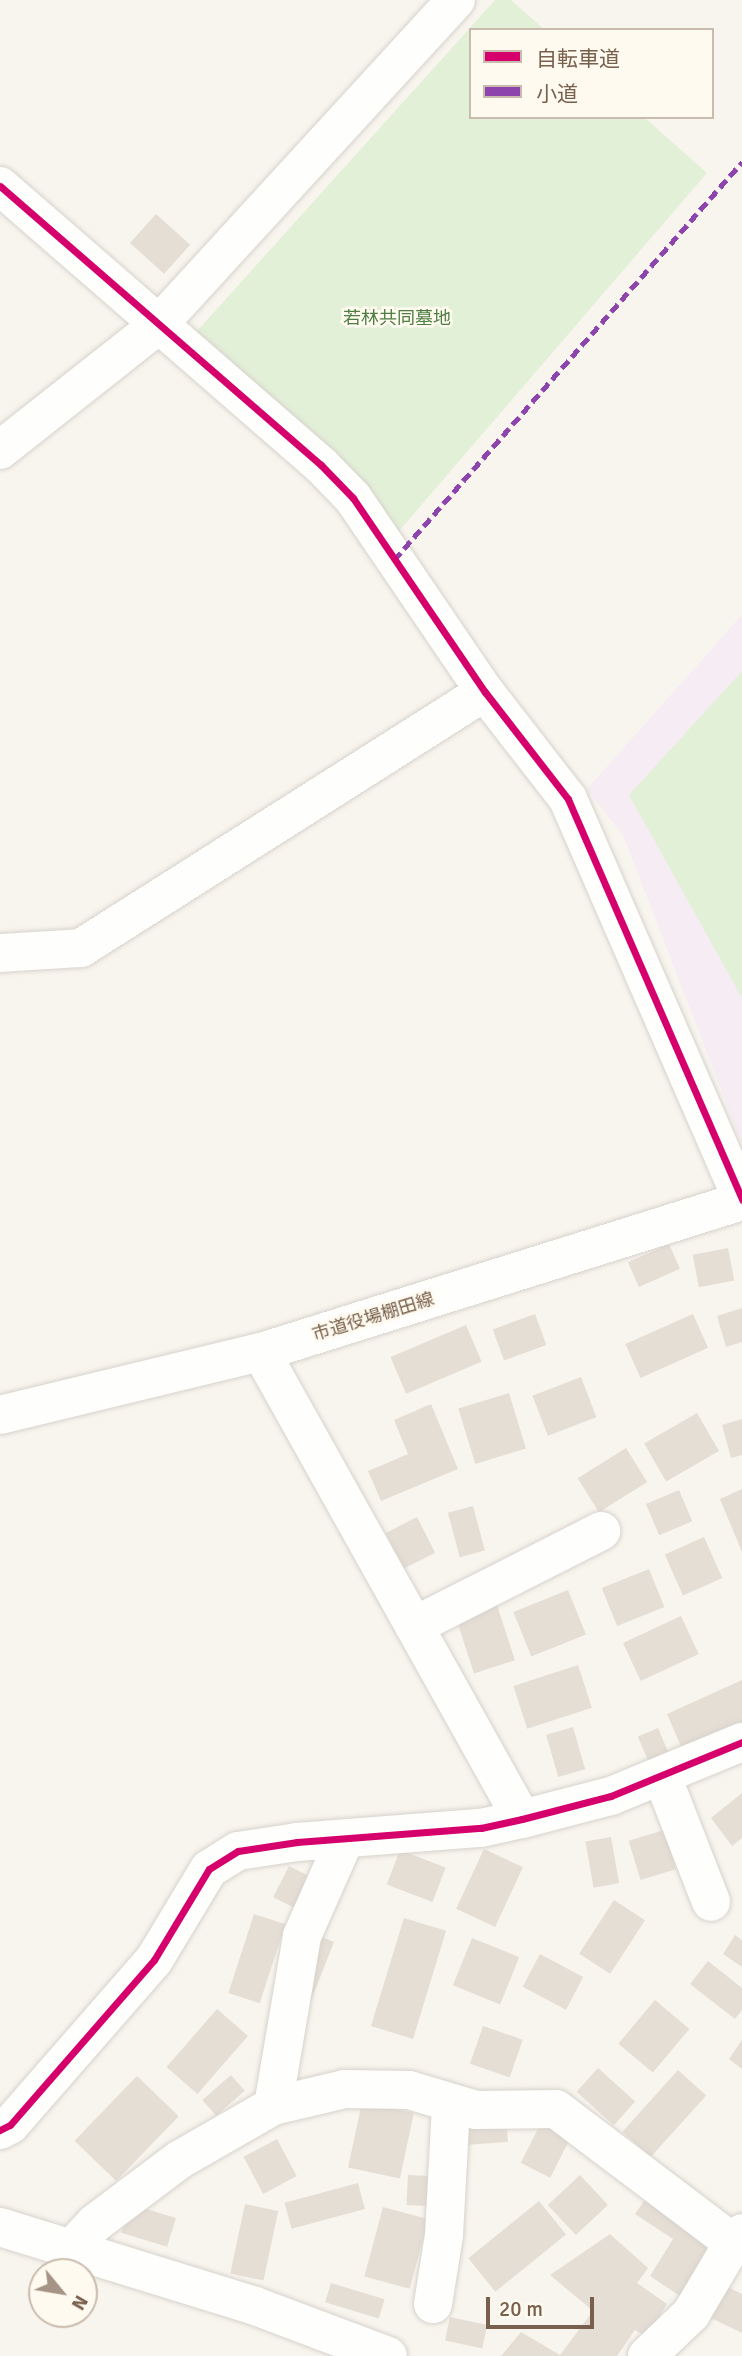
<!DOCTYPE html>
<html>
<head>
<meta charset="utf-8">
<style>
  body { margin:0 }
  #map { position:relative; width:742px; height:2356px; overflow:hidden; background:#f8f5ee; font-family:Signika,"Noto Sans JP",sans-serif }
  div>[style] { position:absolute }
  .education>* { inset:0; background:#f6ecf4 }
  .green>* { inset:0; background:#e3f0d8 }
  .building>* { inset:0; background:#e5ded5; transform-origin:0 0 }
  .roads { filter:drop-shadow(0 0 2px #d7d2cc) drop-shadow(0 0 2px #d7d2cc) }
  .minor>* { height:38px; margin:-19px; padding:0 19px; transform-origin:19px; border-radius:19px; background:#fefefc }
  .quiet>* { height:5px; margin-top:-2.5px; transform-origin:0; background:repeating-linear-gradient(90deg,#8e44ad 0 10px,transparent 0 15px) }
  .cycleway>* { height:7px; margin:-3.5px; padding:0 3.5px; transform-origin:3.5px; border-radius:3.5px; background:#d6006c }
  span { translate:-50% -50%; white-space:nowrap; text-align:center; line-height:1.15; -webkit-text-stroke:5px #fffaf0; paint-order:stroke }
  .park-label { font-size:18px; color:#4e7e43 }
  .street-label { font-size:18px; color:#78604c }
  .legend { position:absolute; left:469px; top:28px; width:245px; height:91px; box-sizing:border-box; background:#fffaf0; border:2px solid #c9bcae; margin:0; padding:9px 12px; list-style:none; font-size:21px; color:#78604c }
  .legend li { display:flex; align-items:center; gap:14px; height:35px }
  .legend b { width:35px; border:2px solid #c9bcae }
  .north { position:absolute; left:28px; top:2258px; width:70px; height:70px; box-sizing:border-box; background:#fffaf0; border:2px solid #c9bcae; border-radius:50%; rotate:120deg; font-size:19px; font-weight:700; line-height:28px; text-align:center; color:#78604c }
  .north::after { content:''; display:block; margin:auto; width:24px; height:32px; background:#a59485; clip-path:polygon(50% 0,100% 100%,50% 72%,0 100%) }
  .scale { position:absolute; left:486px; top:2297px; width:108px; height:32px; box-sizing:border-box; border:4px solid #78604c; border-top:0; padding-left:9px; font-size:21px; line-height:24px; white-space:nowrap; color:#78604c; -webkit-text-stroke:5px #fffaf0; paint-order:stroke }
</style>
</head>
<body>
<div id="map">
  <div class="education">
    <div style="clip-path:polygon(742px 615px,742px 1144px,624px 837px,587px 789px)"></div>
  </div>
  <div class="green">
    <div style="clip-path:polygon(495px 0,511px 0,545px 30px,471px 30px,471px 117px,644px 117px,707px 173px,399px 531px,357px 474px,197px 331px)"></div>
    <div style="clip-path:polygon(742px 671px,742px 998px,629px 795px)"></div>
  </div>
  <div class="building">
    <div style="left:156px;top:214px;width:46px;height:39px;rotate:42deg"></div>
    <div style="left:669px;top:1244px;width:27px;height:45px;rotate:66deg"></div>
    <div style="left:728px;top:1248px;width:33px;height:36px;rotate:79deg"></div>
    <div style="clip-path:polygon(742px 1308px,742px 1342px,726px 1347px,717px 1316px)"></div>
    <div style="left:535px;top:1314px;width:33px;height:45px;rotate:70deg"></div>
    <div style="left:693px;top:1314px;width:37px;height:74px;rotate:66deg"></div>
    <div style="left:466px;top:1325px;width:40px;height:82px;rotate:67deg"></div>
    <div style="left:581px;top:1377px;width:43px;height:52px;rotate:69deg"></div>
    <div style="left:509px;top:1393px;width:58px;height:53px;rotate:73deg"></div>
    <div style="clip-path:polygon(431px 1404px,458px 1469px,381px 1501px,368px 1471px,408px 1454px,394px 1420px)"></div>
    <div style="left:697px;top:1413px;width:44px;height:61px;rotate:60deg"></div>
    <div style="clip-path:polygon(742px 1419px,742px 1455px,731px 1458px,722px 1425px)"></div>
    <div style="left:626px;top:1448px;width:40px;height:57px;rotate:58deg"></div>
    <div style="clip-path:polygon(742px 1489px,742px 1552px,720px 1499px)"></div>
    <div style="left:679px;top:1490px;width:34px;height:36px;rotate:67deg"></div>
    <div style="left:473px;top:1506px;width:46px;height:26px;rotate:75deg"></div>
    <div style="left:417px;top:1517px;width:40px;height:35px;rotate:63deg"></div>
    <div style="left:704px;top:1537px;width:45px;height:43px;rotate:66deg"></div>
    <div style="left:649px;top:1569px;width:41px;height:51px;rotate:68deg"></div>
    <div style="left:568px;top:1590px;width:48px;height:59px;rotate:68deg"></div>
    <div style="left:497px;top:1605px;width:58px;height:43px;rotate:72deg"></div>
    <div style="left:681px;top:1616px;width:42px;height:64px;rotate:65deg"></div>
    <div style="left:578px;top:1665px;width:45px;height:68px;rotate:72deg"></div>
    <div style="clip-path:polygon(742px 1680px,742px 1725px,683px 1751px,667px 1714px)"></div>
    <div style="left:573px;top:1727px;width:44px;height:28px;rotate:74deg"></div>
    <div style="left:658px;top:1728px;width:28px;height:22px;rotate:67deg"></div>
    <div style="clip-path:polygon(742px 1793px,742px 1838px,732px 1846px,711px 1818px)"></div>
    <div style="left:664px;top:1830px;width:41px;height:37px;rotate:73deg"></div>
    <div style="left:611px;top:1837px;width:47px;height:26px;rotate:80deg"></div>
    <div style="left:484px;top:1849px;width:43px;height:66px;rotate:25deg"></div>
    <div style="left:400px;top:1850px;width:49px;height:37px;rotate:21deg"></div>
    <div style="left:289px;top:1866px;width:25px;height:35px;rotate:27deg"></div>
    <div style="left:614px;top:1900px;width:37px;height:64px;rotate:33deg"></div>
    <div style="left:254px;top:1914px;width:33px;height:83px;rotate:18deg"></div>
    <div style="left:404px;top:1918px;width:44px;height:113px;rotate:17deg"></div>
    <div style="clip-path:polygon(735px 1935px,742px 1940px,742px 1967px,723px 1954px)"></div>
    <div style="clip-path:polygon(320px 1936px,334px 1942px,306px 2013px)"></div>
    <div style="left:472px;top:1938px;width:51px;height:51px;rotate:22deg"></div>
    <div style="left:540px;top:1954px;width:49px;height:37px;rotate:28deg"></div>
    <div style="clip-path:polygon(708px 1961px,742px 1988px,742px 2010px,735px 2019px,690px 1984px)"></div>
    <div style="left:655px;top:2000px;width:45px;height:57px;rotate:40deg"></div>
    <div style="left:217px;top:2009px;width:41px;height:77px;rotate:41deg"></div>
    <div style="left:483px;top:2026px;width:42px;height:40px;rotate:19deg"></div>
    <div style="clip-path:polygon(742px 2040px,742px 2069px,729px 2059px)"></div>
    <div style="left:598px;top:2068px;width:50px;height:32px;rotate:42deg"></div>
    <div style="left:678px;top:2070px;width:38px;height:83px;rotate:42deg"></div>
    <div style="left:231px;top:2075px;width:21px;height:38px;rotate:49deg"></div>
    <div style="left:137px;top:2076px;width:58px;height:90px;rotate:44deg"></div>
    <div style="left:362px;top:2102px;width:53px;height:67px;rotate:12deg"></div>
    <div style="left:506px;top:2114px;width:28px;height:48px;rotate:86deg"></div>
    <div style="left:543px;top:2119px;width:33px;height:49px;rotate:27deg"></div>
    <div style="left:277px;top:2139px;width:42px;height:38px;rotate:62deg"></div>
    <div style="left:408px;top:2175px;width:20px;height:30px;rotate:3deg"></div>
    <div style="left:580px;top:2175px;width:41px;height:44px;rotate:47deg"></div>
    <div style="left:358px;top:2183px;width:27px;height:76px;rotate:75deg"></div>
    <div style="clip-path:polygon(651px 2191px,725px 2238px,686px 2300px,650px 2276px,673px 2239px,635px 2214px)"></div>
    <div style="left:539px;top:2201px;width:43px;height:91px;rotate:51deg"></div>
    <div style="left:130px;top:2204px;width:48px;height:30px;rotate:17deg"></div>
    <div style="left:245px;top:2204px;width:34px;height:71px;rotate:12deg"></div>
    <div style="left:383px;top:2207px;width:47px;height:72px;rotate:15deg"></div>
    <div style="clip-path:polygon(610px 2234px,648px 2268px,637px 2283px,667px 2304px,647px 2337px,635px 2330px,617px 2356px,501px 2356px,521px 2332px,560px 2355px,593px 2311px,550px 2275px)"></div>
    <div style="left:331px;top:2283px;width:56px;height:20px;rotate:17deg"></div>
    <div style="clip-path:polygon(722px 2284px,742px 2294px,742px 2333px,707px 2316px)"></div>
    <div style="left:450px;top:2317px;width:38px;height:24px;rotate:12deg"></div>
  </div>
  <div class="roads">
    <div class="minor">
      <div style="left:0;top:186px;width:425px;rotate:41deg"></div>
      <div style="left:321px;top:465px;width:46px;rotate:45.9deg"></div>
      <div style="left:353px;top:498px;width:235px;rotate:55.8deg"></div>
      <div style="left:485px;top:692px;width:135px;rotate:52.2deg"></div>
      <div style="left:568px;top:799px;width:437px;rotate:66.5deg"></div>
      <div style="left:0;top:450px;width:201px;rotate:-38.3deg"></div>
      <div style="left:158px;top:325px;width:441px;rotate:-47.5deg"></div>
      <div style="left:0;top:953px;width:81px;rotate:-3.5deg"></div>
      <div style="left:81px;top:948px;width:478px;rotate:-32.4deg"></div>
      <div style="left:261px;top:1352px;width:535px;rotate:60.8deg"></div>
      <div style="left:0;top:1415px;width:268px;rotate:-13.6deg"></div>
      <div style="left:261px;top:1352px;width:504px;rotate:-17.43deg"></div>
      <div style="left:414px;top:1626px;width:210px;rotate:-26.9deg"></div>
      <div style="left:662px;top:1776px;width:135px;rotate:68.7deg"></div>
      <div style="left:273px;top:2106px;width:172px;rotate:-80.3deg"></div>
      <div style="left:302px;top:1936px;width:106px;rotate:-66.1deg"></div>
      <div style="left:0;top:2130px;width:11px;rotate:-27deg"></div>
      <div style="left:10px;top:2125px;width:219px;rotate:-48.9deg"></div>
      <div style="left:154px;top:1960px;width:106px;rotate:-58.9deg"></div>
      <div style="left:209px;top:1869px;width:34px;rotate:-32deg"></div>
      <div style="left:238px;top:1851px;width:60px;rotate:-8.7deg"></div>
      <div style="left:297px;top:1842px;width:185px;rotate:-4.4deg"></div>
      <div style="left:481px;top:1828px;width:42px;rotate:-12.4deg"></div>
      <div style="left:522px;top:1819px;width:92px;rotate:-14.5deg"></div>
      <div style="left:611px;top:1796px;width:142px;rotate:-22.4deg"></div>
      <div style="left:0;top:2227px;width:267px;rotate:17.2deg"></div>
      <div style="left:255px;top:2306px;width:142px;rotate:20.6deg"></div>
      <div style="left:71px;top:2249px;width:34px;rotate:-47deg"></div>
      <div style="left:94px;top:2224px;width:106px;rotate:-37deg"></div>
      <div style="left:179px;top:2160px;width:108px;rotate:-29.9deg"></div>
      <div style="left:273px;top:2106px;width:74px;rotate:-13.3deg"></div>
      <div style="left:345px;top:2089px;width:64px;rotate:0.9deg"></div>
      <div style="left:409px;top:2090px;width:70px;rotate:16.6deg"></div>
      <div style="left:476px;top:2110px;width:80px;rotate:-0.7deg"></div>
      <div style="left:556px;top:2109px;width:222px;rotate:37.1deg"></div>
      <div style="left:733px;top:2243px;width:13px;rotate:-48deg"></div>
      <div style="left:433px;top:2304px;width:70px;rotate:-80.9deg"></div>
      <div style="left:444px;top:2235px;width:131px;rotate:-86.9deg"></div>
      <div style="left:647px;top:2356px;width:61px;rotate:-43.7deg"></div>
      <div style="left:691px;top:2314px;width:82px;rotate:-59.4deg"></div>
    </div>
  </div>
  <div class="quiet">
    <div style="left:394px;top:560px;width:529px;rotate:-48.83deg"></div>
  </div>
  <div class="cycleway">
    <div style="left:0;top:186px;width:425px;rotate:41deg"></div>
    <div style="left:321px;top:465px;width:46px;rotate:45.9deg"></div>
    <div style="left:353px;top:498px;width:235px;rotate:55.8deg"></div>
    <div style="left:485px;top:692px;width:135px;rotate:52.2deg"></div>
    <div style="left:568px;top:799px;width:437px;rotate:66.5deg"></div>
    <div style="left:0;top:2130px;width:11px;rotate:-27deg"></div>
    <div style="left:10px;top:2125px;width:219px;rotate:-48.9deg"></div>
    <div style="left:154px;top:1960px;width:106px;rotate:-58.9deg"></div>
    <div style="left:209px;top:1869px;width:34px;rotate:-32deg"></div>
    <div style="left:238px;top:1851px;width:60px;rotate:-8.7deg"></div>
    <div style="left:297px;top:1842px;width:185px;rotate:-4.4deg"></div>
    <div style="left:481px;top:1828px;width:42px;rotate:-12.4deg"></div>
    <div style="left:522px;top:1819px;width:92px;rotate:-14.5deg"></div>
    <div style="left:611px;top:1796px;width:142px;rotate:-22.4deg"></div>
  </div>
  <div class="park-label">
    <span style="left:397px;top:318px">若林共同墓地</span>
  </div>
  <div class="street-label">
    <span style="left:373px;top:1317px;rotate:-17deg">市道役場棚田線</span>
  </div>
  <ul class="legend">
  <li><b style="height:9px;background:#d6006c"></b>自転車道</li>
  <li><b style="height:9px;background:#8e44ad"></b>小道</li>
  </ul>
  <div class="north">N</div>
  <div class="scale">20 m</div>
</div>
</body>
</html>
